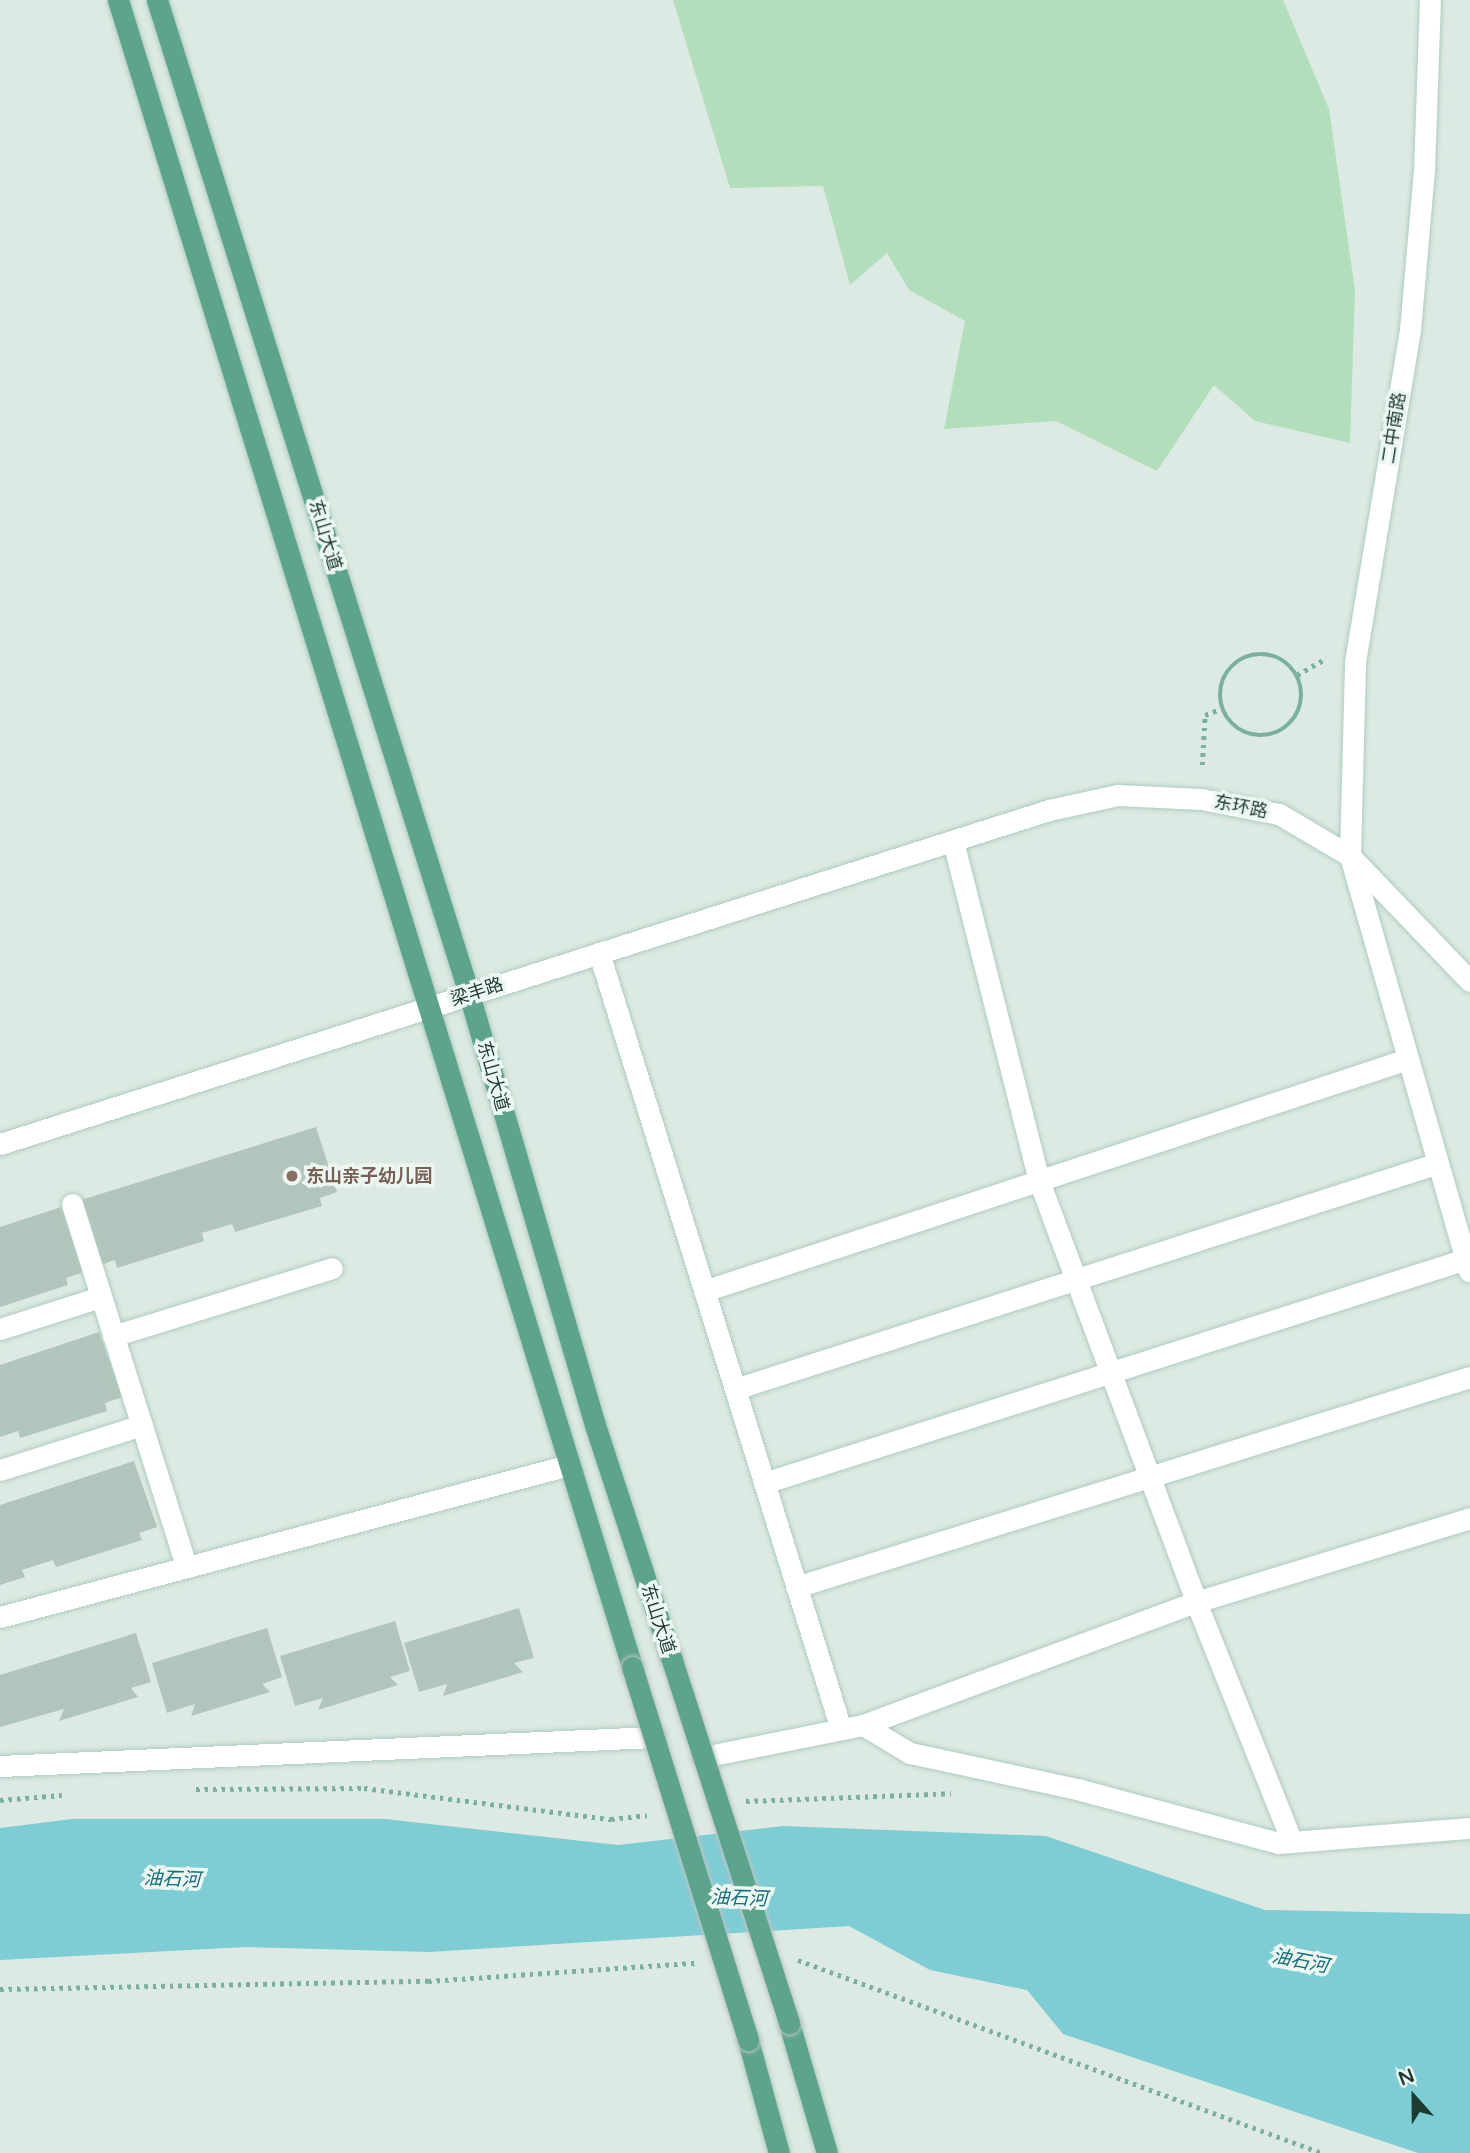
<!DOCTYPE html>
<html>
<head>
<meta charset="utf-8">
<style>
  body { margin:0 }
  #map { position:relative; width:1470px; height:2153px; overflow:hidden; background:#ddeae3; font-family:"Varela Round","Noto Sans SC",sans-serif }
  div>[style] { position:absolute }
  .green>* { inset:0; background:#b3debc }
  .water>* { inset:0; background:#7ecdd5 }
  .building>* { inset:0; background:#b2c5bc }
  .path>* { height:4.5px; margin-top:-2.25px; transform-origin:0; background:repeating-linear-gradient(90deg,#7ab19d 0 3.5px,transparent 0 8.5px) }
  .path>.ring { margin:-2.25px; padding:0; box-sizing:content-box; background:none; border:4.5px solid #7ab19d; border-radius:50% }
  .roads { filter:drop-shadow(0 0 2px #afcbbf) drop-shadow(0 0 2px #afcbbf) }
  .street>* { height:21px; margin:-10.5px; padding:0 10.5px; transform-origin:10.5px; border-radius:10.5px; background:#fff }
  .secondary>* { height:21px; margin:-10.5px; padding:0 10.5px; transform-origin:10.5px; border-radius:10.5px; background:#fff }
  .primary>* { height:21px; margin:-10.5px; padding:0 10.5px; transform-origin:10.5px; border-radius:10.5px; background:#5da48e }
  .bridges { filter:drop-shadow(0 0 2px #bbc4c1) drop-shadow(0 0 2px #bbc4c1) }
  .primary-bridge>* { height:21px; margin:-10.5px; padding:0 10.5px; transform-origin:10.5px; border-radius:10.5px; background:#5da48e }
  .dots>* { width:19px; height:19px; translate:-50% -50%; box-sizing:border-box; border:4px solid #edf7f1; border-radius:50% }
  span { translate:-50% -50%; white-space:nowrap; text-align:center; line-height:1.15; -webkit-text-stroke:7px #edf7f1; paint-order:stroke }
  .street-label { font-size:18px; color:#1d3b31 }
  .education-label { font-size:18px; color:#785e54; font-weight:700 }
  .left { translate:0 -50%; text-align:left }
  .water-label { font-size:19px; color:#136f7b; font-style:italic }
  .north { position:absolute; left:1379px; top:2062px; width:70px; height:70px; -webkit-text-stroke:5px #edf7f1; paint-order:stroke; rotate:339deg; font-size:19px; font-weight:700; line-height:28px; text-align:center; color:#1d3b31 }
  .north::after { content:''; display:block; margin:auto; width:24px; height:32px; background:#1d3b31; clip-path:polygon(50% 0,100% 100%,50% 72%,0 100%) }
</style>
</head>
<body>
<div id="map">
  <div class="green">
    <div style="clip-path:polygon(673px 0,1283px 0,1329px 109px,1355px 290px,1350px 443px,1255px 421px,1214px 385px,1157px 471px,1056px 421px,944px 429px,965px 321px,909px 290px,887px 253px,850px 285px,823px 186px,730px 188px)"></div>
  </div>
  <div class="water">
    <div style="clip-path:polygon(72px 1819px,385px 1819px,618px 1845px,783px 1826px,1046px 1836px,1265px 1910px,1470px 1914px,1470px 2153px,1418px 2153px,1063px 2034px,1027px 1990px,930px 1970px,849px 1926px,429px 1952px,246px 1947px,0 1960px,0 1828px)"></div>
  </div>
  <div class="building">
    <div style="clip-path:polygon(316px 1127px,337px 1192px,320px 1198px,322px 1206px,235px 1232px,232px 1224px,202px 1233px,204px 1241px,117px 1268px,115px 1260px,100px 1265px,81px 1200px)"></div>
    <div style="clip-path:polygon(61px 1207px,84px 1272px,66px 1278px,68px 1285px,0 1307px,0 1227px)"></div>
    <div style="clip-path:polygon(99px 1332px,122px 1397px,105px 1403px,107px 1411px,20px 1438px,18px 1431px,0 1437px,0 1365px)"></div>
    <div style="clip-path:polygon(134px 1461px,157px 1527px,139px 1533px,142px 1540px,56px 1567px,53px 1560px,22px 1570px,25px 1577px,0 1585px,0 1505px)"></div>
    <div style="clip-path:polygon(519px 1608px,534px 1658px,514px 1663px,523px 1672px,443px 1696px,447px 1684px,419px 1692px,404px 1643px)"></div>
    <div style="clip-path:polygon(395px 1621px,410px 1671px,390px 1677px,398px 1685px,318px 1710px,323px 1698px,295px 1706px,280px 1656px)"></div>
    <div style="clip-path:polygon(267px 1628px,282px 1677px,262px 1684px,270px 1692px,191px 1716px,195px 1704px,167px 1713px,152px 1663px)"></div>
    <div style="clip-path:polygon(136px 1633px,151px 1682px,131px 1688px,138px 1697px,59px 1721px,64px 1709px,0 1727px,0 1675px)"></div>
  </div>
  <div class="path">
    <div class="ring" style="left:1220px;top:654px;width:77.5px;height:77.5px"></div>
    <div style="left:1297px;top:675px;width:34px;rotate:-30deg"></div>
    <div style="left:1202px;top:765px;width:50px;rotate:-86.6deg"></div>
    <div style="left:1205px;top:715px;width:19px;rotate:-21deg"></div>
    <div style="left:196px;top:1789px;width:168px;rotate:-0.3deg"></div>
    <div style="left:364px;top:1788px;width:249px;rotate:7.2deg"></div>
    <div style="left:611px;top:1819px;width:36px;rotate:-6deg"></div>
    <div style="left:0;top:1800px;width:62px;rotate:-4.6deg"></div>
    <div style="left:746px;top:1801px;width:205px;rotate:-2.2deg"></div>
    <div style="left:798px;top:1960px;width:558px;rotate:20.22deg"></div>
    <div style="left:0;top:1989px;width:428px;rotate:-1.1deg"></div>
    <div style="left:428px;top:1981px;width:268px;rotate:-3.9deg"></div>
  </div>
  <div class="roads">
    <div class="street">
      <div style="left:953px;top:841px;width:351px;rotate:75.8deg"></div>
      <div style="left:1039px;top:1181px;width:449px;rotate:69.5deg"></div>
      <div style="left:1196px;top:1602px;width:287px;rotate:-17deg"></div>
      <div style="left:1350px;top:856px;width:432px;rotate:74deg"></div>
      <div style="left:599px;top:953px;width:813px;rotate:72.68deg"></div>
      <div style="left:72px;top:1204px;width:380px;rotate:72.5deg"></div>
      <div style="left:704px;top:1291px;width:741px;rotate:-18.24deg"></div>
      <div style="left:0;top:1329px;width:105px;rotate:-17.7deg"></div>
      <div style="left:113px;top:1336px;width:229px;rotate:-17.2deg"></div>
      <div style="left:735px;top:1389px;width:738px;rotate:-17.82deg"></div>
      <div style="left:0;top:1470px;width:149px;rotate:-17.6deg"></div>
      <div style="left:764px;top:1483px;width:737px;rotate:-17.7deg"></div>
      <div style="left:796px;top:1587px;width:706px;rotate:-17.31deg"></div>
      <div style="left:0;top:1617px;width:589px;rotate:-14.96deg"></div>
      <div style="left:863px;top:1725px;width:355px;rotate:-20.3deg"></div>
      <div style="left:1196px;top:1602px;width:258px;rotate:68.2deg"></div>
    </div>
    <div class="secondary">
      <div style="left:1350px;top:856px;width:194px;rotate:-88.5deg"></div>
      <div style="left:1355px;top:662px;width:337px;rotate:-80.6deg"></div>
      <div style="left:1410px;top:330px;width:161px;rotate:-85deg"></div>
      <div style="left:1424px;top:170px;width:170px;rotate:-88deg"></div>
      <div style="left:0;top:1144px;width:1101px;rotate:-17.66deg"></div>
      <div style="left:1049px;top:810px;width:71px;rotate:-12.3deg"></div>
      <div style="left:1118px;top:795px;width:83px;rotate:2.8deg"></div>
      <div style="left:1201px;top:799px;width:79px;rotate:10.9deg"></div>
      <div style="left:1279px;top:814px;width:82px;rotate:30.6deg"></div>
      <div style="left:1350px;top:856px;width:173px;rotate:46.2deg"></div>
      <div style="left:703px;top:1757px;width:163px;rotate:-11.3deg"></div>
      <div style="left:863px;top:1725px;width:55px;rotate:30.8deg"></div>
      <div style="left:910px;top:1753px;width:171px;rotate:12.2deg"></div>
      <div style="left:1077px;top:1789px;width:208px;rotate:15deg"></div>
      <div style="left:1278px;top:1843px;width:193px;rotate:-4.5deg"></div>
      <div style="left:0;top:1766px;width:655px;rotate:-2.54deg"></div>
    </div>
    <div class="primary">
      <div style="left:118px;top:0;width:1744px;rotate:72.86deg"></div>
      <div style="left:157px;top:0;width:1042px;rotate:72.57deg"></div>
      <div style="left:469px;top:994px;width:449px;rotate:73.7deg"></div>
      <div style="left:595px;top:1425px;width:244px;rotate:71.9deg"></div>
      <div style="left:789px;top:2023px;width:135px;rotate:73.7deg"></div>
      <div style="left:748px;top:2040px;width:117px;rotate:74.7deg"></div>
    </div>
  </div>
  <div class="bridges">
    <div class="primary-bridge">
      <div style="left:671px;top:1657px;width:385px;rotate:72.1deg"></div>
      <div style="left:632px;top:1667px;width:391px;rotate:72.7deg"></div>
    </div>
  </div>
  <div class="dots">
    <div style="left:292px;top:1176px;background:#8d6e63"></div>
  </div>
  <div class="street-label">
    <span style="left:1394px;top:428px;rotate:-81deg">二中南路</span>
    <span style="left:325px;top:535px;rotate:73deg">东山大道</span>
    <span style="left:1241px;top:807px;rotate:11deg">东环路</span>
    <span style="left:477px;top:992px;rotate:-18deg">梁丰路</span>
    <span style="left:493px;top:1076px;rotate:74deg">东山大道</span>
    <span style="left:658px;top:1619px;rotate:72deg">东山大道</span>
  </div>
  <div class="education-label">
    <span class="left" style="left:306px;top:1176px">东山亲子幼儿园</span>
  </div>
  <div class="water-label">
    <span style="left:172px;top:1880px;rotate:2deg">油石河</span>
    <span style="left:739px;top:1899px;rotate:2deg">油石河</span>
    <span style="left:1300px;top:1962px;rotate:11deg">油石河</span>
  </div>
  <div class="north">N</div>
</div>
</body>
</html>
